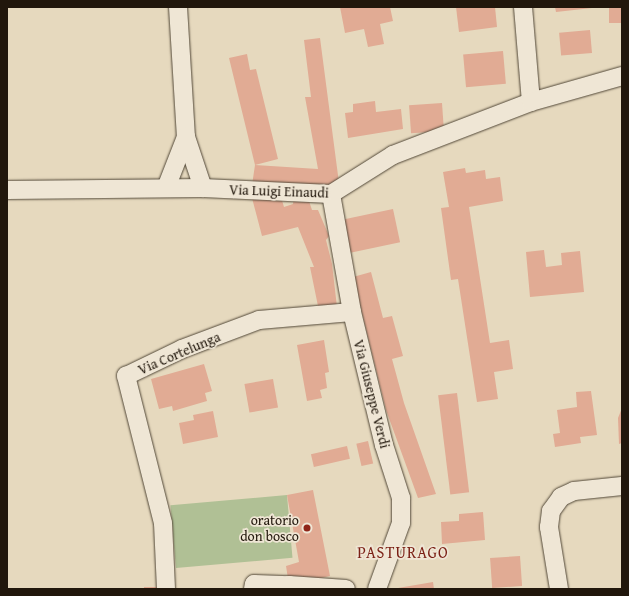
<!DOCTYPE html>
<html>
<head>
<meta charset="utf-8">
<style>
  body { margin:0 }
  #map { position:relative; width:629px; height:596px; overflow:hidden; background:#e6d9be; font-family:"Gentium Book Plus",serif }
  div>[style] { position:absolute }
  .green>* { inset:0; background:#b0c095; transform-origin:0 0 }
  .building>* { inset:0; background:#e1ab94; transform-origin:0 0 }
  .roads { filter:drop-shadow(0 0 1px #524838) drop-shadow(0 0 1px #524838) }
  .minor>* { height:18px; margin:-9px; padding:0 9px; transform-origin:9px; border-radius:9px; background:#efe6d5 }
  .dots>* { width:11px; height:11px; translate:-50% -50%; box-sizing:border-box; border:2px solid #efe6d5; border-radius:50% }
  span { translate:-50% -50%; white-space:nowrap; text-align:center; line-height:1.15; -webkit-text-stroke:3.5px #efe6d5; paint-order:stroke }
  .street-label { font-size:14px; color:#21170c }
  .poi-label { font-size:14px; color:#21170c }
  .right { translate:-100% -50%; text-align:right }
  .quarter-label { font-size:16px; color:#7a1f14; letter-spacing:1px }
  .frame { position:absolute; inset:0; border:8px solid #21170c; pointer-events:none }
</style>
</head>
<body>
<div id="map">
  <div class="green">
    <div style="left:287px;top:495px;width:63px;height:117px;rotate:85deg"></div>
  </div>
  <div class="building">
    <div style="clip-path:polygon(340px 7px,390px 7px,393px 21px,380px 24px,384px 44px,368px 47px,364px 29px,345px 33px)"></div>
    <div style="clip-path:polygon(456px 7px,495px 7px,497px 27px,459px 32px)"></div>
    <div style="clip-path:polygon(555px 7px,592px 7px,592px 8px,556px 12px)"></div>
    <div style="left:609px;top:7px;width:13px;height:16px"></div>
    <div style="left:590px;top:30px;width:23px;height:31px;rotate:85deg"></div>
    <div style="clip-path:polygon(320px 38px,339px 183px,324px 189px,252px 185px,255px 165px,229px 58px,247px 54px,250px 70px,256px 69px,278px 159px,255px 165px,318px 169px,305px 97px,311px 97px,304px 40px)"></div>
    <div style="left:503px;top:51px;width:33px;height:40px;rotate:85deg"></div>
    <div style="clip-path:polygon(375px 101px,376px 112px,401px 109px,403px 129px,348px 138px,345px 113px,353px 112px,353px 104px)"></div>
    <div style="left:442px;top:103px;width:28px;height:33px;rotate:86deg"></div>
    <div style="clip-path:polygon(465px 168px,466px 173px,485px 170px,486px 179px,500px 177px,503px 201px,469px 207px,490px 343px,509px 340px,513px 369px,494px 372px,498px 399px,477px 402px,458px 279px,451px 280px,441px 208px,449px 207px,443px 172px)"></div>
    <div style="clip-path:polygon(280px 194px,284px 207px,293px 204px,294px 195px,307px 195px,312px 210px,318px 210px,329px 236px,326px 240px,332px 264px,337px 307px,319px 311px,310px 267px,314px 267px,298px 227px,262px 236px,252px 198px)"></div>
    <div style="left:393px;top:209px;width:34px;height:52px;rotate:78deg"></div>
    <div style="clip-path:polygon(544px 250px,546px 267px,562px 265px,561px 253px,580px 251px,584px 292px,530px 297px,526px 252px)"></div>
    <div style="clip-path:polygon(371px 272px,383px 318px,392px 316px,403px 356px,392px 359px,404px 403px,436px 494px,418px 498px,386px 410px,353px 277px)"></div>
    <div style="clip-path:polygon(324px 340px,329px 372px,325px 373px,327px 388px,320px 390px,322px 398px,307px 401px,297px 345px)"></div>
    <div style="clip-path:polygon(204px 364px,212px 391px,205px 393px,207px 401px,173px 411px,172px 406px,159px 409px,151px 379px)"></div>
    <div style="left:273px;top:379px;width:29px;height:29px;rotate:80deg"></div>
    <div style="clip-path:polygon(591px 391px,597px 435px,580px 437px,581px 443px,555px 447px,553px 434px,560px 433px,557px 410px,577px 407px,576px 392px)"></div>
    <div style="left:457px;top:393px;width:100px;height:19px;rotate:83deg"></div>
    <div style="clip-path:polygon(622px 408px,622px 443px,619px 444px,618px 418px)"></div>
    <div style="clip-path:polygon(213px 411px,218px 437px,183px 444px,179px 423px,194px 420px,193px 415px)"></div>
    <div style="left:368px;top:441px;width:23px;height:12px;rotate:77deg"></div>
    <div style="left:347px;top:446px;width:13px;height:37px;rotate:77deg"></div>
    <div style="clip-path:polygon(313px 490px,330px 576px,289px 585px,286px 566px,299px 562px,287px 495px)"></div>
    <div style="clip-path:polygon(483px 512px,485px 540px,442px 544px,441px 522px,459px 521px,459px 514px)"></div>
    <div style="left:520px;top:556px;width:30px;height:30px;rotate:86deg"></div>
    <div style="clip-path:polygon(433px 582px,434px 589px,398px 589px,398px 588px)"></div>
    <div style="left:144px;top:587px;width:18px;height:2px"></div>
  </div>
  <div class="roads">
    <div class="minor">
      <div style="left:178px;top:7px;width:130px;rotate:86.5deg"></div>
      <div style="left:186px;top:137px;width:54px;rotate:71.6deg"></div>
      <div style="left:523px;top:7px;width:95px;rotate:85.2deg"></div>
      <div style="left:166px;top:188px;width:55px;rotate:-68.6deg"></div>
      <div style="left:7px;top:190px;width:196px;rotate:-0.6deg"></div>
      <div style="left:203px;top:188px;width:128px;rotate:2.7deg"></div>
      <div style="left:331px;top:194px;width:73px;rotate:-32.2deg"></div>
      <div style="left:393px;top:155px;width:148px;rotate:-21deg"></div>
      <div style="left:531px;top:102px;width:95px;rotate:-15.9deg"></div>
      <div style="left:331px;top:194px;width:120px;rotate:79.9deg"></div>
      <div style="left:352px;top:312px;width:137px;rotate:76.5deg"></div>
      <div style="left:384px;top:445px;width:56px;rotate:72.2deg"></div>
      <div style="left:401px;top:498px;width:25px;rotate:90deg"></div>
      <div style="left:401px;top:523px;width:70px;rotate:110deg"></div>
      <div style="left:166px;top:589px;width:66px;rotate:-92.6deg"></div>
      <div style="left:163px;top:523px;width:152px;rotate:-104.1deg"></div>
      <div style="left:126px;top:376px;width:62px;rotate:-25.7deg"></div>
      <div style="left:182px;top:349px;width:82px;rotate:-20.6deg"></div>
      <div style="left:259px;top:320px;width:93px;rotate:-4.9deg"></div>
      <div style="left:253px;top:589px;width:5px;rotate:-79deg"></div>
      <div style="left:254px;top:584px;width:35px;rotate:2deg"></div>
      <div style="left:289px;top:589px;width:4px;rotate:-90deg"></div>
      <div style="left:289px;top:585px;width:57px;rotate:4deg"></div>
      <div style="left:559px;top:589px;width:63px;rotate:-99.2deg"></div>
      <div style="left:549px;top:527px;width:16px;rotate:-83deg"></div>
      <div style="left:551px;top:511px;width:17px;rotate:-54deg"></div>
      <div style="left:561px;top:497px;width:14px;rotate:-25deg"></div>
      <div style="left:574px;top:491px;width:48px;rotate:-5.9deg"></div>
    </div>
  </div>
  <div class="dots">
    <div style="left:307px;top:528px;background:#8f2418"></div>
  </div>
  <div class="street-label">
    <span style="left:279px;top:191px;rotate:2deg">Via Luigi Einaudi</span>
    <span style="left:179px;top:353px;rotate:-23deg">Via Cortelunga</span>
    <span style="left:372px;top:394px;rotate:76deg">Via Giuseppe Verdi</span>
  </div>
  <div class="poi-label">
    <span class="right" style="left:299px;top:528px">oratorio<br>don bosco</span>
  </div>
  <div class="quarter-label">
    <span style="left:403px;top:552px">PASTURAGO</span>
  </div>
  <div class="frame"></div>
</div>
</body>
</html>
